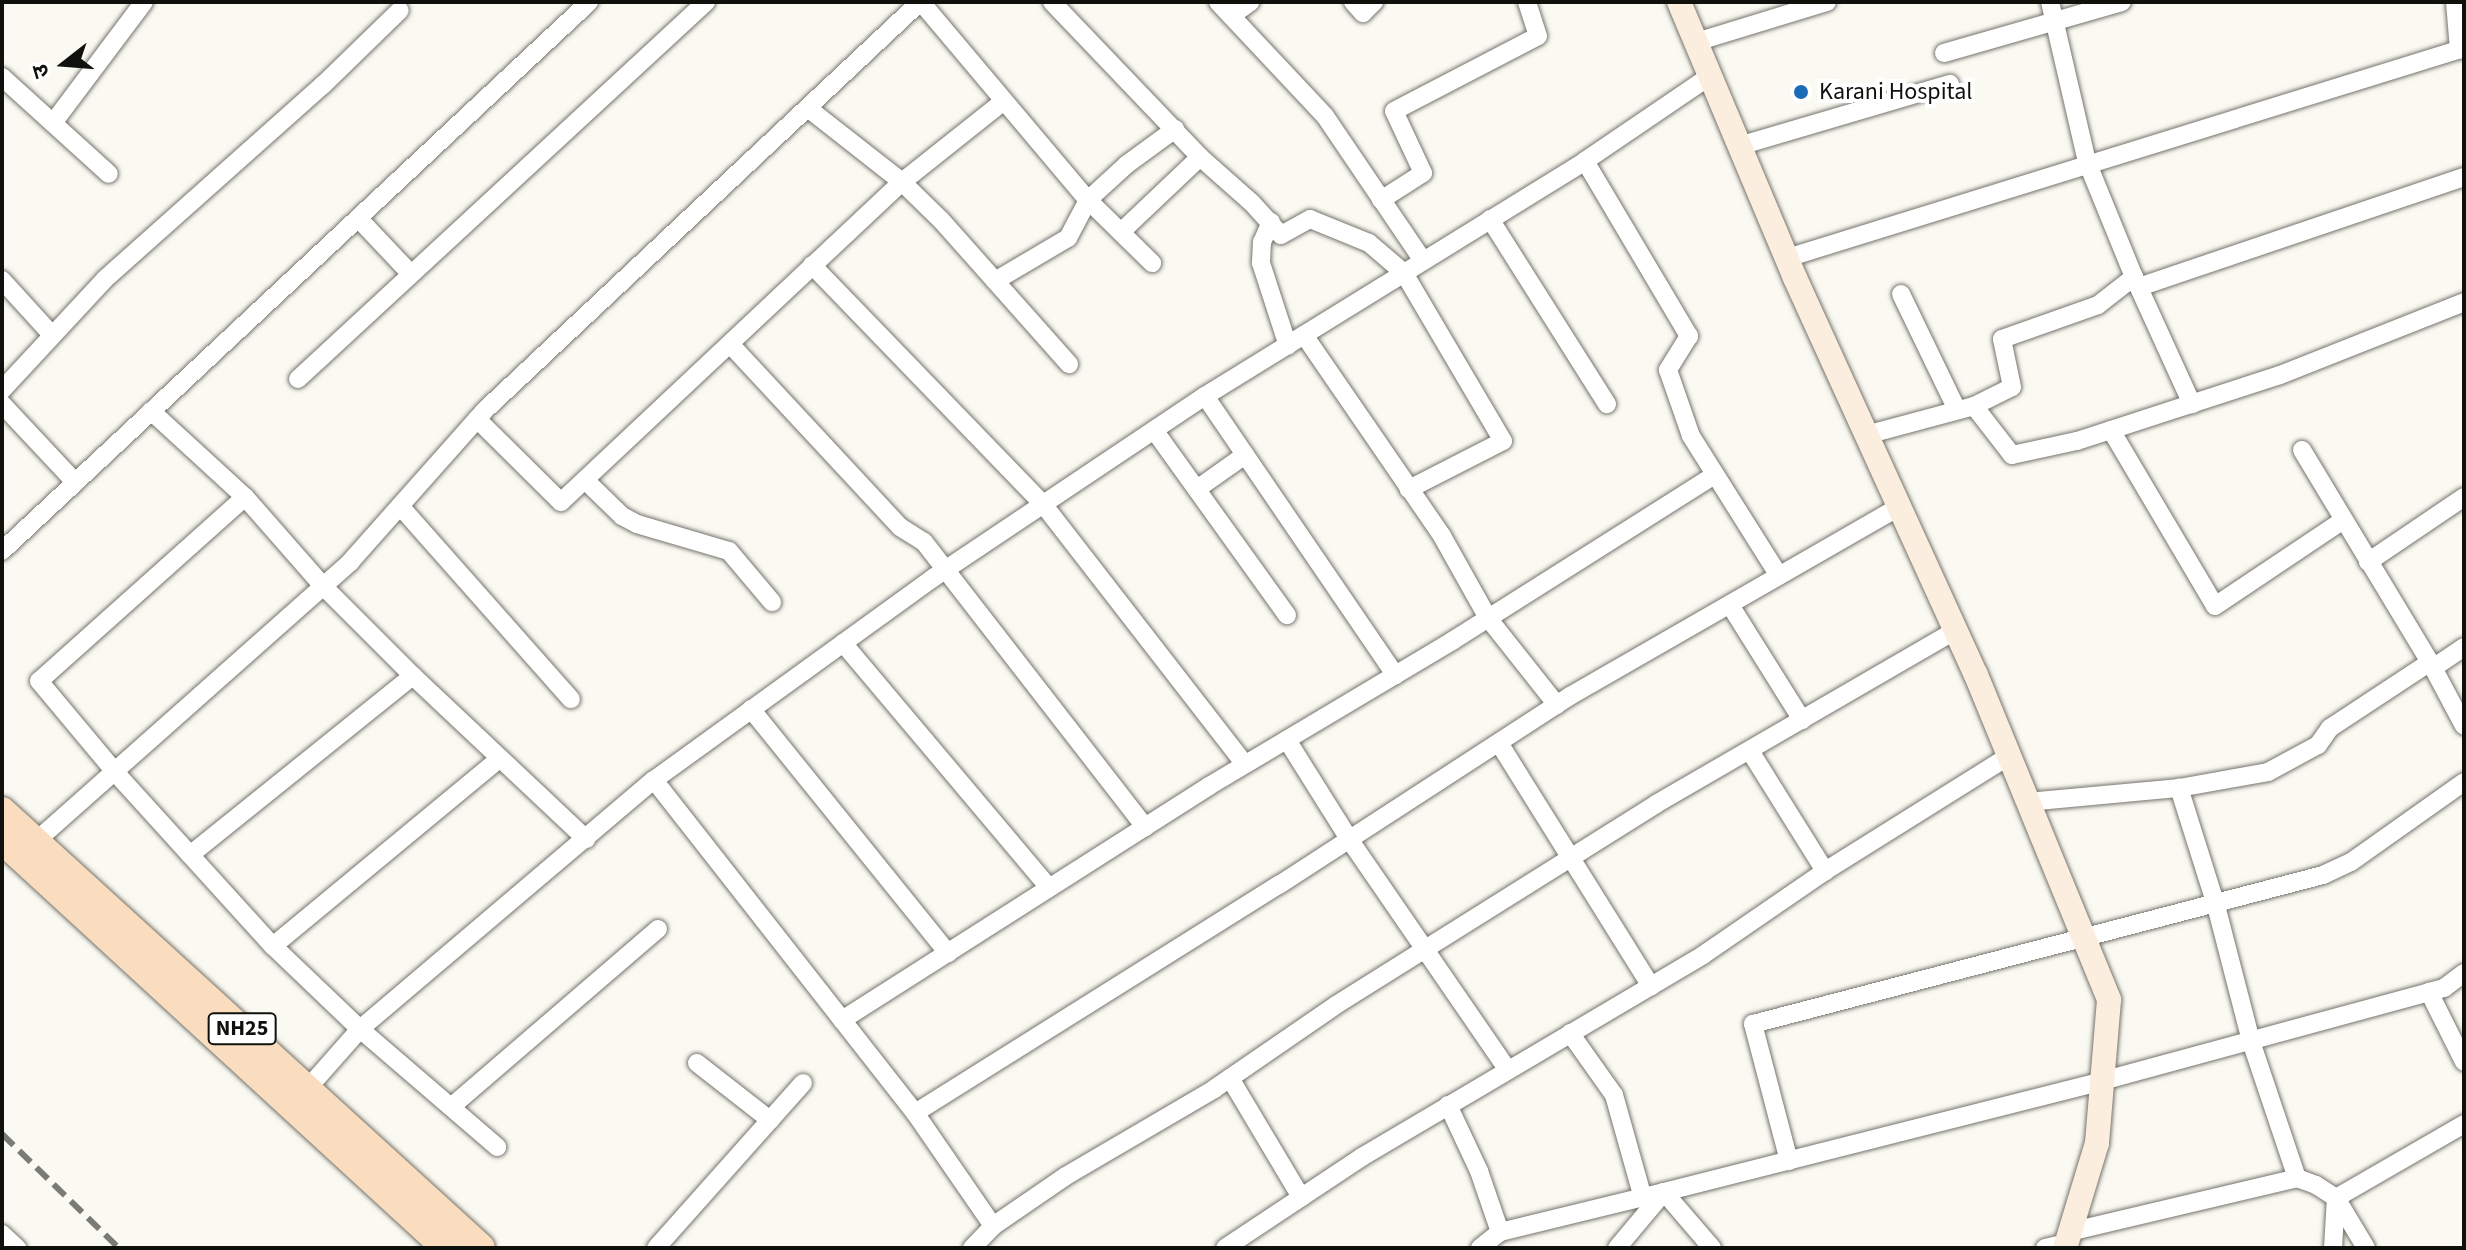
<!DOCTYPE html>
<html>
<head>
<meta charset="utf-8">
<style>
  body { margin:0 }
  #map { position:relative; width:2466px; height:1250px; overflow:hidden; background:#fbfaf2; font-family:"Source Sans 3","Noto Sans Devanagari",sans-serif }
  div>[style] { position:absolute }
  .roads { filter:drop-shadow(0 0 2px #74736c) drop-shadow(0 0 2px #74736c) }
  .street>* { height:18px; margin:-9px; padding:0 9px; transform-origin:9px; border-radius:9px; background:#fff }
  .secondary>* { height:24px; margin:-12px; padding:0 12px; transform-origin:12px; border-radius:12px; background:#fceede }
  .primary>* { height:28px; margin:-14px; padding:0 14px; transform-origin:14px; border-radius:14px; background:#f9ddbe }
  .rail>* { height:6px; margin-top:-3px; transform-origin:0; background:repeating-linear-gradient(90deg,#7b7b75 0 16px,transparent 0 24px) }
  .dots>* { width:22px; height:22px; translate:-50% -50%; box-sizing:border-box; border:4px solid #fff; border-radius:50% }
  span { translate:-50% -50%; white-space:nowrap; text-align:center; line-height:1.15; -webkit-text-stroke:8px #fff; paint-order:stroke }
  .shield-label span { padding:2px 6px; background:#fff; border:2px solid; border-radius:6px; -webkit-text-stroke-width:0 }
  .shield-label { font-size:22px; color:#10100d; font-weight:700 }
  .poi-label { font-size:24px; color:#10100d }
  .left { translate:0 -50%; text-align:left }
  .frame { position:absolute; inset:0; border:4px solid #10100d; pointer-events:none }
  .north { position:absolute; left:24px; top:24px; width:80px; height:80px; -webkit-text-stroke:6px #fff; paint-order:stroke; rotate:253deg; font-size:22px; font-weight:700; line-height:32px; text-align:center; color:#10100d }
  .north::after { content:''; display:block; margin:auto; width:28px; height:36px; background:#10100d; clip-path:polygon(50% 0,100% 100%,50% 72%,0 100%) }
</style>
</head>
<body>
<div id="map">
  <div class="roads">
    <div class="street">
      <div style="left:921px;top:2px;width:259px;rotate:49.9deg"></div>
      <div style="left:1088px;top:200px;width:90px;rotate:44.5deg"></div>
      <div style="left:1052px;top:2px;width:214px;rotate:46.3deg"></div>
      <div style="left:1200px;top:157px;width:69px;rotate:41.5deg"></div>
      <div style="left:1252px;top:203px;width:43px;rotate:47.8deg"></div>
      <div style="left:1281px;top:235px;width:33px;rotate:-29deg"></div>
      <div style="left:1310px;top:219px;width:64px;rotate:22.1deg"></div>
      <div style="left:1369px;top:243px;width:46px;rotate:40.6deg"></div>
      <div style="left:1404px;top:273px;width:195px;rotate:59.5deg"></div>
      <div style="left:1503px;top:441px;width:106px;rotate:152.9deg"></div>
      <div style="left:1218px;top:2px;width:156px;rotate:46.8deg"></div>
      <div style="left:1325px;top:116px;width:175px;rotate:55.9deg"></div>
      <div style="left:1353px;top:2px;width:15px;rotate:48deg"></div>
      <div style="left:1363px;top:13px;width:16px;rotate:-45deg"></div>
      <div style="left:2455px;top:2px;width:48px;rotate:85.2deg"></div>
      <div style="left:1231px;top:16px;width:24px;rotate:-36deg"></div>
      <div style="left:1696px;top:42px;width:137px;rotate:-17deg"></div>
      <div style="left:1944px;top:53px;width:185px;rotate:-16deg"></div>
      <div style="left:2px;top:77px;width:144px;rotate:42.2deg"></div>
      <div style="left:809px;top:109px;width:118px;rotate:38.1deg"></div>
      <div style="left:902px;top:182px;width:54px;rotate:44.3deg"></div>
      <div style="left:941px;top:220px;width:193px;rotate:48.4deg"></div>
      <div style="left:53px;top:123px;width:151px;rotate:-53.1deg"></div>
      <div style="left:1739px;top:146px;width:220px;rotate:-16.4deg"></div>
      <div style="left:1585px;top:161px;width:204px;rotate:59.3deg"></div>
      <div style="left:1689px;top:336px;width:40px;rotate:122deg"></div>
      <div style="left:1668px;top:370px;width:70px;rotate:70.8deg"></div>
      <div style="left:1691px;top:436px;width:165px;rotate:57.8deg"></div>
      <div style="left:1381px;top:200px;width:50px;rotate:-32.7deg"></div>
      <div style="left:1423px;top:173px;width:68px;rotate:-115.1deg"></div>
      <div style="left:1394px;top:111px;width:162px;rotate:-27.5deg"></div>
      <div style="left:1538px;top:36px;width:36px;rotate:-108deg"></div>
      <div style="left:358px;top:218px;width:77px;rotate:46.6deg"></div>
      <div style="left:1490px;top:219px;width:219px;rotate:57.7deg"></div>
      <div style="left:1271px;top:222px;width:22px;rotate:114deg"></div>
      <div style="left:1262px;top:242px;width:21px;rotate:93deg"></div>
      <div style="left:1261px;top:263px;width:87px;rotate:72deg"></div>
      <div style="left:1121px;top:232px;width:109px;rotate:-43.5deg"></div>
      <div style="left:1787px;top:258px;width:709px;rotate:-17.23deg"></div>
      <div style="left:812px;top:265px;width:332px;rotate:46deg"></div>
      <div style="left:1043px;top:504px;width:329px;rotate:52.2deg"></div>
      <div style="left:2134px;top:277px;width:140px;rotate:65.5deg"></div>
      <div style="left:2px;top:280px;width:74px;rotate:47.7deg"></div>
      <div style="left:995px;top:281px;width:85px;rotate:-30.5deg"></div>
      <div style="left:1068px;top:238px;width:43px;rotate:-62.2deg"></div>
      <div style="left:1088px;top:200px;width:52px;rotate:-42.6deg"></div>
      <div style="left:1126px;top:165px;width:61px;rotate:-36.3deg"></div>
      <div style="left:2139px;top:287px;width:343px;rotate:-18.7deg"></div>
      <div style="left:1901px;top:294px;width:129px;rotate:64.2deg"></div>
      <div style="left:1304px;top:335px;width:244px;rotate:55.5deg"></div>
      <div style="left:1442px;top:536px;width:94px;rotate:60.7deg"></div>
      <div style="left:1488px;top:618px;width:111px;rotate:51.6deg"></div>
      <div style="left:730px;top:344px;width:250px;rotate:47.1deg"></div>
      <div style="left:900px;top:527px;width:28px;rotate:32deg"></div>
      <div style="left:924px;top:542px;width:361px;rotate:52.2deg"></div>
      <div style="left:298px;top:379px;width:556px;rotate:-42.74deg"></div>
      <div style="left:2px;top:390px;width:151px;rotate:-47.1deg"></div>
      <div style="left:105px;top:279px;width:292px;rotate:-41.7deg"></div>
      <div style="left:323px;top:85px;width:107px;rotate:-44.2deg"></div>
      <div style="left:1205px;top:396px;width:338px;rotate:55.7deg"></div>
      <div style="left:2px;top:404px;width:107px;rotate:46.9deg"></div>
      <div style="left:1974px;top:406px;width:42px;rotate:-26.6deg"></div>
      <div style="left:2012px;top:387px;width:49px;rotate:-101.8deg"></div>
      <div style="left:2002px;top:339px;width:102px;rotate:-19.5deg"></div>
      <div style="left:2098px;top:305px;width:46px;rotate:-37.9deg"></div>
      <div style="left:2134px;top:277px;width:124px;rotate:-112.2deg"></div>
      <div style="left:2087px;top:162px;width:164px;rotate:-103deg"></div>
      <div style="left:151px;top:411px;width:127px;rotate:42.5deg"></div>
      <div style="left:245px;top:497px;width:118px;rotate:48.8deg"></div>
      <div style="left:323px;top:586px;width:127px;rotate:45deg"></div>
      <div style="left:413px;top:676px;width:238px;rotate:43.3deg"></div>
      <div style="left:477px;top:419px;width:118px;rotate:44.7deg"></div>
      <div style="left:561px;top:502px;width:468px;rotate:-43.2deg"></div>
      <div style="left:902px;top:182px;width:130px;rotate:-38.5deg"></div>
      <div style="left:1154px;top:430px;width:228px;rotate:54.3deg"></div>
      <div style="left:2111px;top:430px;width:204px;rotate:59.4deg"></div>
      <div style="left:2215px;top:606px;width:153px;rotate:-33.8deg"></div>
      <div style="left:1866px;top:435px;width:112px;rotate:-15deg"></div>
      <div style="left:1974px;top:406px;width:62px;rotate:52.2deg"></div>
      <div style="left:2012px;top:455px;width:66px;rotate:-12.2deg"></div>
      <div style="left:2077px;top:441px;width:213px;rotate:-18deg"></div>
      <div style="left:2280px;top:375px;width:198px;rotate:-21.6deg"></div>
      <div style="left:2302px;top:450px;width:248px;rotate:58.9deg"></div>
      <div style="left:2430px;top:662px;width:72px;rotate:62deg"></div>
      <div style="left:585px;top:480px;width:52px;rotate:44.2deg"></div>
      <div style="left:622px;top:516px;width:17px;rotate:28deg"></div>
      <div style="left:637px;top:524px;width:96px;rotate:16.4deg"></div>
      <div style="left:729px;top:551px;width:67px;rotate:49.9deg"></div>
      <div style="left:1197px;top:489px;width:59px;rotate:-35.3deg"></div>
      <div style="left:245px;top:497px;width:276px;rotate:138.2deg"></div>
      <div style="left:39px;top:681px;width:119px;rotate:50.1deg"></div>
      <div style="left:115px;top:772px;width:235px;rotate:47.8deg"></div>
      <div style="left:273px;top:946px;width:120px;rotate:43.7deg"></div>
      <div style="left:360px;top:1029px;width:181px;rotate:40.7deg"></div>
      <div style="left:400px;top:506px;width:258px;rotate:48.5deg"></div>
      <div style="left:2px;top:551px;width:804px;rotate:-43.08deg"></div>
      <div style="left:2368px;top:562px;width:116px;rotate:-34.1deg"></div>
      <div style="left:1730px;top:605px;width:136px;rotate:57.9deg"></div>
      <div style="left:843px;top:643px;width:320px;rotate:49.9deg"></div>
      <div style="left:2433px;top:668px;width:37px;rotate:-34deg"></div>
      <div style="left:751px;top:709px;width:314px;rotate:51.1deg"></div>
      <div style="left:1287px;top:740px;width:117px;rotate:57.9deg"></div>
      <div style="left:1349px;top:839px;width:280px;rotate:55.5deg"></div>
      <div style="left:1499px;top:743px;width:287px;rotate:58deg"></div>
      <div style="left:1750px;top:751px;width:142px;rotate:58deg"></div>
      <div style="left:654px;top:780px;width:423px;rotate:51.9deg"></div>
      <div style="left:2028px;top:802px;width:152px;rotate:-5.3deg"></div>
      <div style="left:35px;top:842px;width:423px;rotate:-41.6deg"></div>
      <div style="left:351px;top:561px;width:200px;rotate:-48.4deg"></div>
      <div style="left:484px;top:411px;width:598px;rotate:-43.17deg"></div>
      <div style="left:190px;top:855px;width:286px;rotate:-38.8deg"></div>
      <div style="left:273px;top:946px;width:292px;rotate:-39.6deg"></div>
      <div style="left:2429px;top:992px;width:78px;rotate:63.4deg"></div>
      <div style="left:842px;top:1020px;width:435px;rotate:-32.5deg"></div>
      <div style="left:1209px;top:786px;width:283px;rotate:-30.8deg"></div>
      <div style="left:1452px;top:641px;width:311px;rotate:-32.3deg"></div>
      <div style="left:1570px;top:1033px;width:76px;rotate:54.6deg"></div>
      <div style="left:1614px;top:1095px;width:107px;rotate:74.3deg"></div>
      <div style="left:697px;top:1063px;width:93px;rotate:38deg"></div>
      <div style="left:1230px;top:1078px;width:139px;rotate:59.2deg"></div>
      <div style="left:308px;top:1088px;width:79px;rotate:-48.6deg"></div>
      <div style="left:360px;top:1029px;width:385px;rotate:-40.3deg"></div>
      <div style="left:654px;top:780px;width:344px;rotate:-35.9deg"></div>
      <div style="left:933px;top:578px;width:327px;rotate:-33.8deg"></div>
      <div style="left:1205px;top:396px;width:447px;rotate:-31.7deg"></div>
      <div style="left:1585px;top:161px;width:151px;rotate:-34.2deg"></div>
      <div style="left:1448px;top:1105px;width:73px;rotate:64.8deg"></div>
      <div style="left:1479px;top:1171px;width:65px;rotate:71deg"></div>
      <div style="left:451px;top:1107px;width:273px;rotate:-40.7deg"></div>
      <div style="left:1789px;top:1161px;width:142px;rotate:-104.7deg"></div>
      <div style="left:1753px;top:1024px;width:589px;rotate:-14.65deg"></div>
      <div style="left:2323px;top:875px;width:31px;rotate:-25deg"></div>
      <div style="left:2351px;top:862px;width:138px;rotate:-35.3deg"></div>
      <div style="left:2297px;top:1178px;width:145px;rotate:-108.6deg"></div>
      <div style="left:2251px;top:1041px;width:144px;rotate:-104.5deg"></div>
      <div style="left:2215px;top:902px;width:120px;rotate:-107.5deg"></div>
      <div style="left:2179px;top:788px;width:90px;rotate:-10.2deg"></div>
      <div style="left:2268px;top:772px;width:57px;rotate:-28.4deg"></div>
      <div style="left:2318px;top:745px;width:21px;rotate:-55deg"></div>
      <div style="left:2330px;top:728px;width:120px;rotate:-33.4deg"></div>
      <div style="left:993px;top:1226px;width:88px;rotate:-34.4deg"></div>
      <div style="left:1066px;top:1176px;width:172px;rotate:-30.4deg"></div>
      <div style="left:1214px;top:1089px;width:148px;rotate:-34.5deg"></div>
      <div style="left:1336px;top:1005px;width:378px;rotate:-32.1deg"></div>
      <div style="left:1656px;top:804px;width:345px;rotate:-30.1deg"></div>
      <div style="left:2069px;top:1232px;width:234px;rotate:-13.3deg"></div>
      <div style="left:2297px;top:1178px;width:20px;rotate:20deg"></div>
      <div style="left:2316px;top:1185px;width:24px;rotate:33deg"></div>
      <div style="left:2336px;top:1198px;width:58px;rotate:59deg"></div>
      <div style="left:2px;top:1234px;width:21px;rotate:43deg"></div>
      <div style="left:656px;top:1248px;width:221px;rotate:-48.3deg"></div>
      <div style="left:972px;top:1248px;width:30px;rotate:-46deg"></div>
      <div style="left:993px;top:1226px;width:137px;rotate:-124.6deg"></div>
      <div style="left:915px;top:1113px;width:430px;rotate:-32.1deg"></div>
      <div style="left:1279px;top:885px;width:347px;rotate:-33deg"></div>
      <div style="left:1570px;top:696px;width:379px;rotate:-29.9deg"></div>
      <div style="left:1225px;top:1248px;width:164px;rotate:-33.6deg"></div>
      <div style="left:1362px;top:1157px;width:396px;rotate:-30.6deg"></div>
      <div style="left:1703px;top:955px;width:148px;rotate:-34.5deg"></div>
      <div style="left:1825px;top:871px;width:217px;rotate:-32deg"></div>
      <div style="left:1480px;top:1248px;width:26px;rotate:-39deg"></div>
      <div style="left:1500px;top:1232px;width:169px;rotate:-13.7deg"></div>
      <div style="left:1664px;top:1192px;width:74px;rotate:49.4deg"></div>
      <div style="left:1617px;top:1248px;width:73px;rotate:-50deg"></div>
      <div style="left:1664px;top:1192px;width:452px;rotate:-14.2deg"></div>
      <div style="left:2102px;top:1081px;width:339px;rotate:-15.2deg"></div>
      <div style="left:2429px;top:992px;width:16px;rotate:-15deg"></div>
      <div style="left:2444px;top:988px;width:25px;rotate:-37deg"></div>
      <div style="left:2045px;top:1248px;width:22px;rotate:-13deg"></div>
      <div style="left:2333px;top:1248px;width:50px;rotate:-86.6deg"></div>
      <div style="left:2336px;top:1198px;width:148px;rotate:-30deg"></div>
    </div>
    <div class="secondary">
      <div style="left:1679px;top:2px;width:299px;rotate:67.2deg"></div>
      <div style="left:1795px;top:278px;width:436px;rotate:65.5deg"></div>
      <div style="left:1976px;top:675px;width:351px;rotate:67.7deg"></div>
      <div style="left:2109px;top:1000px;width:144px;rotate:94.8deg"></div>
      <div style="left:2097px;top:1143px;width:110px;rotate:106.9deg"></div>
    </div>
    <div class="primary">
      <div style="left:2px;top:811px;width:648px;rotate:42.37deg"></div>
      <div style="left:2px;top:840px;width:603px;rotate:42.58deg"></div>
    </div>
  </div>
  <div class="rail">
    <div style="left:2px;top:1134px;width:163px;rotate:44.3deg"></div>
  </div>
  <div class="dots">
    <div style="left:1801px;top:92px;background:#1c6bb9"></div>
  </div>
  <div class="shield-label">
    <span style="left:242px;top:1029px">NH25</span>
  </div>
  <div class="poi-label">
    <span class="left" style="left:1819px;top:92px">Karani Hospital</span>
  </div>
  <div class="frame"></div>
  <div class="north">उ</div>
</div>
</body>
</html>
